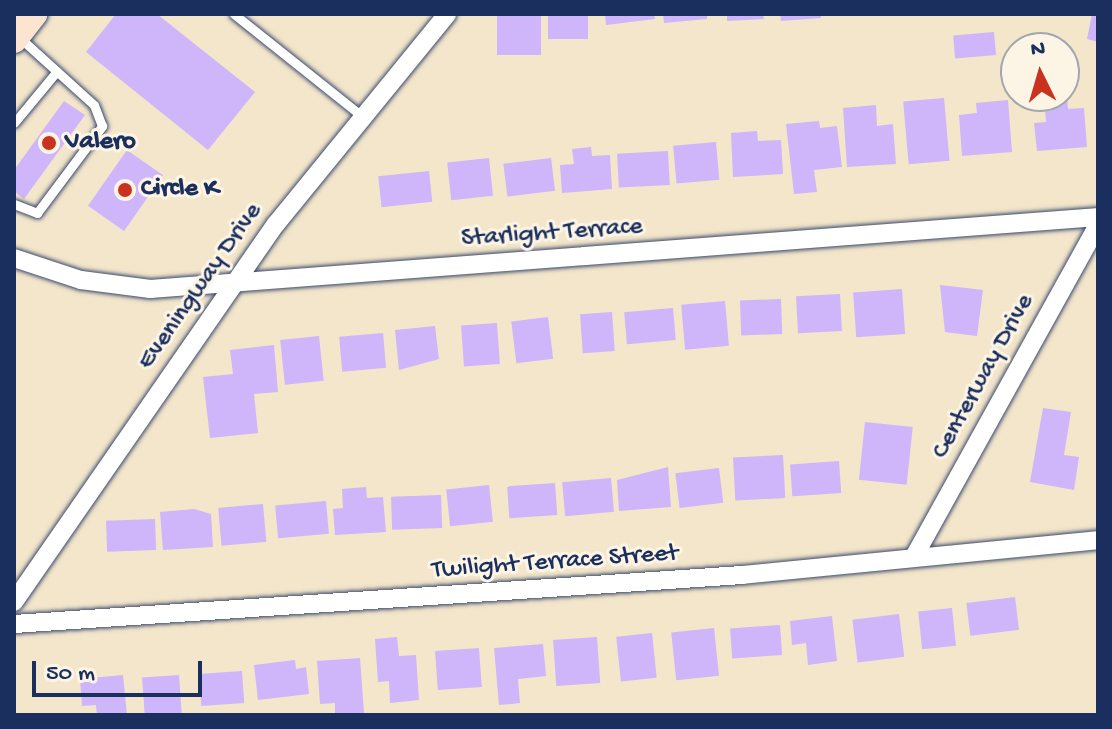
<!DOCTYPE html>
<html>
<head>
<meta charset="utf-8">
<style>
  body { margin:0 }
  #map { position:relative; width:1112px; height:729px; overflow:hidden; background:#f3e6cb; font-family:"Gochi Hand",sans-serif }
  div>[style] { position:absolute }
  .building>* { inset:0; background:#cfb5f9; transform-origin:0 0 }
  .roads { filter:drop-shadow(0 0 2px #3b4a6e) drop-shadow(0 0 2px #3b4a6e) }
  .lane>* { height:9px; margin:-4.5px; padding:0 4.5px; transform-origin:4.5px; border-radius:4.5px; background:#fff }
  .street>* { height:18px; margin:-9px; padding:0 9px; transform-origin:9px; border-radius:9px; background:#fff }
  .secondary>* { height:26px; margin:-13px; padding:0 13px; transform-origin:13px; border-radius:13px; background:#fde4d0 }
  .dots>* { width:22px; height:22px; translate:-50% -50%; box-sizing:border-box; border:4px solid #fcf5e5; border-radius:50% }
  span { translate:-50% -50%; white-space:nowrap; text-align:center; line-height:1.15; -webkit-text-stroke:6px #fcf5e5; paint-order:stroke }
  .poi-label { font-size:26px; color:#1b2f5e; font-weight:700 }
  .left { translate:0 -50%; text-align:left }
  .street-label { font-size:26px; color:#1b2f5e }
  .frame { position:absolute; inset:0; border:16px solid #1b2f5e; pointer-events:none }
  .north { position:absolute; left:1000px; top:32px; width:80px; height:80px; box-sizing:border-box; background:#fcf5e5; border:2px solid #a2a6af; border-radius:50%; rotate:355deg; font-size:22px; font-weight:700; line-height:32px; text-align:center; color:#1b2f5e }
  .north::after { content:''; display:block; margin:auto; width:28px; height:36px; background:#c8321e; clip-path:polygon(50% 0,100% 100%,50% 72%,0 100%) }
  .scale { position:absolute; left:32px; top:661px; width:170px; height:36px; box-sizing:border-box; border:4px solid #1b2f5e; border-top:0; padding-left:10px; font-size:24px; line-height:28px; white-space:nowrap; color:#1b2f5e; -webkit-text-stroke:6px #fcf5e5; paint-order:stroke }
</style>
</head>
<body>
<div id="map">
  <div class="building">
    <div style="clip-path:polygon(116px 14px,157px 14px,255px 92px,208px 150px,86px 52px)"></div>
    <div style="left:497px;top:14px;width:44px;height:41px"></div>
    <div style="left:548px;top:14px;width:40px;height:25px"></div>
    <div style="clip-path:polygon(605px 14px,654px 14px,655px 19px,606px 25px)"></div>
    <div style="clip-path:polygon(663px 14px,707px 14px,707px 19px,664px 23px)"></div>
    <div style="clip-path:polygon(727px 14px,763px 14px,764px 19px,727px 21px)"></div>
    <div style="clip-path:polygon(780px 14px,821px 14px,821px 18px,781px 21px)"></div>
    <div style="clip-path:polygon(1092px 14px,1098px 14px,1098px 42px,1087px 39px)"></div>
    <div style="left:994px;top:32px;width:23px;height:41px;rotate:85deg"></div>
    <div style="clip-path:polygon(1067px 97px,1068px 109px,1084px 108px,1087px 147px,1037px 151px,1034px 123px,1046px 122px,1044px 98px)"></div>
    <div style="left:944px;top:98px;width:63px;height:41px;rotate:85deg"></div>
    <div style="clip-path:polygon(1008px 100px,1012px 152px,962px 156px,959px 115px,977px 113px,976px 103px)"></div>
    <div style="clip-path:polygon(64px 101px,85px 115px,24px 199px,14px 191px,14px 170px)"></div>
    <div style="clip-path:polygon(876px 105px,877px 126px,893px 124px,896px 164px,847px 167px,843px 108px)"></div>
    <div style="clip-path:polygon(819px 121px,820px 128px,837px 126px,842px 167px,814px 170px,817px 192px,794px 194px,786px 124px)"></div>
    <div style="clip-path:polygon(757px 131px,758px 141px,781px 140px,783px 174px,733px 177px,731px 133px)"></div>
    <div style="left:716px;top:142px;width:38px;height:43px;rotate:85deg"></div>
    <div style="clip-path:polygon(591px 147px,592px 156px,610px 155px,612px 189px,562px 193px,560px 165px,574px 164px,572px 149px)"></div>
    <div style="left:127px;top:150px;width:44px;height:68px;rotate:35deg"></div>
    <div style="left:668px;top:151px;width:34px;height:51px;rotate:87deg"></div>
    <div style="left:489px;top:158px;width:38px;height:42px;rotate:84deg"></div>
    <div style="left:551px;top:158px;width:33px;height:48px;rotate:83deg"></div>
    <div style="left:429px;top:171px;width:31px;height:51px;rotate:84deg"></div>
    <div style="clip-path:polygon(940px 285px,983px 290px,977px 336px,945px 332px)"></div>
    <div style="left:902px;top:289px;width:45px;height:49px;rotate:86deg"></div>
    <div style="left:840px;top:294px;width:37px;height:44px;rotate:87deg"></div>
    <div style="left:781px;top:299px;width:35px;height:41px;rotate:88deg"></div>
    <div style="left:725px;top:301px;width:45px;height:44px;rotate:85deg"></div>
    <div style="left:673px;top:308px;width:32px;height:49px;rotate:85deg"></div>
    <div style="left:612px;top:312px;width:39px;height:32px;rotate:86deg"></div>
    <div style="left:548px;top:317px;width:42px;height:37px;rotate:83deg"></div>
    <div style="left:497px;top:323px;width:41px;height:36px;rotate:86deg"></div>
    <div style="clip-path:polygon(435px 326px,439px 359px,399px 370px,395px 330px)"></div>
    <div style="left:383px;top:333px;width:35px;height:44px;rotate:85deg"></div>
    <div style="left:319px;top:336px;width:45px;height:39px;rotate:84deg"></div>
    <div style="clip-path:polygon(274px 345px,278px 392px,254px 394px,258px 433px,210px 438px,203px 377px,233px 374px,230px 350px)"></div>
    <div style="clip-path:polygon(1043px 408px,1071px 412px,1064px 455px,1079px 457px,1074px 490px,1030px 482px)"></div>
    <div style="left:865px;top:422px;width:48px;height:58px;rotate:6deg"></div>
    <div style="left:783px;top:455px;width:43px;height:50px;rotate:87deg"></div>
    <div style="left:839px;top:461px;width:32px;height:49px;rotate:86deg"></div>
    <div style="clip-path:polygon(668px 467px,671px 507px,619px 511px,617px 480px)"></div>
    <div style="left:719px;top:468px;width:35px;height:44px;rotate:83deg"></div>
    <div style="left:611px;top:478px;width:34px;height:49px;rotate:85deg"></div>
    <div style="left:555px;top:483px;width:32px;height:48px;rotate:86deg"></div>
    <div style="left:489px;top:485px;width:37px;height:43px;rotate:84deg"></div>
    <div style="clip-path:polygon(366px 487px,367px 498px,383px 497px,386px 532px,335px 535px,333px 509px,343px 508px,342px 489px)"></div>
    <div style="left:441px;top:495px;width:33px;height:50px;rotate:88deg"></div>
    <div style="left:326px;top:501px;width:33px;height:51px;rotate:85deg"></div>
    <div style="left:263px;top:504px;width:38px;height:45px;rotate:85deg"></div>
    <div style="clip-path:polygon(194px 509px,211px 514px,213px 547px,163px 550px,160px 512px)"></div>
    <div style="left:155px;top:519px;width:31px;height:49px;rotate:88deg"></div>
    <div style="left:1015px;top:597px;width:33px;height:49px;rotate:83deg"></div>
    <div style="left:952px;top:608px;width:38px;height:34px;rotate:84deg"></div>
    <div style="left:899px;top:614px;width:43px;height:47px;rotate:83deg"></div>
    <div style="clip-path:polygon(832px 616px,837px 661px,808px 665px,806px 643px,792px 645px,790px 621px)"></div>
    <div style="left:780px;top:625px;width:30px;height:50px;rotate:86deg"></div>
    <div style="left:714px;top:628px;width:48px;height:43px;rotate:84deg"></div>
    <div style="left:652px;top:633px;width:45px;height:36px;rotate:84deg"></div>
    <div style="clip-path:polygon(397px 637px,399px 656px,416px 655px,419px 700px,390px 703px,389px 681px,378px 682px,375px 639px)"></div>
    <div style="left:597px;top:637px;width:46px;height:44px;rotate:86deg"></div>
    <div style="clip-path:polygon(543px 644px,546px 676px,518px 679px,520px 703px,499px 705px,494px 648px)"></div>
    <div style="left:479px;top:648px;width:39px;height:44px;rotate:86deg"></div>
    <div style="clip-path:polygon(360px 658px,364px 713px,335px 715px,335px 703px,320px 704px,317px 661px)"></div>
    <div style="clip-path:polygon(295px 660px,296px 669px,306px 667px,309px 694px,258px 700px,254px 665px)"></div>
    <div style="left:242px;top:671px;width:32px;height:43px;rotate:86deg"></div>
    <div style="clip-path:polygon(123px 675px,127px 715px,97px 715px,96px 705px,82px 706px,80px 679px)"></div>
    <div style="left:179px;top:675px;width:40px;height:37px;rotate:86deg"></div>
  </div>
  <div class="roads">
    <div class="lane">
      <div style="left:234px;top:14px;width:165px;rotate:38.6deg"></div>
      <div style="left:14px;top:123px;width:67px;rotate:-50.4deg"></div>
      <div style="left:14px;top:204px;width:25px;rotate:21deg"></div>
      <div style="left:37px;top:213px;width:109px;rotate:-53.2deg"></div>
      <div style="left:102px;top:126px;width:22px;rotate:-111deg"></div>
      <div style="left:94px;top:105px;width:100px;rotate:-137.8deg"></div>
    </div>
    <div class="street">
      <div style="left:14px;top:258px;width:71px;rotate:18.2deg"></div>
      <div style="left:81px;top:280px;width:70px;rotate:7.4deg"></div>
      <div style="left:150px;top:289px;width:951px;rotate:-4.34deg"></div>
      <div style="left:915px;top:555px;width:377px;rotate:-61deg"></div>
      <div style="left:14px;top:602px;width:460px;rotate:-55.3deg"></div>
      <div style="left:276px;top:224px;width:271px;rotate:-50.8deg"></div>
      <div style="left:14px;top:624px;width:730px;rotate:-3.85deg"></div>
      <div style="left:742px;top:575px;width:358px;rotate:-5.6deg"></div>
    </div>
    <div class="secondary">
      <div style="left:14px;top:40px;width:33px;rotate:-52deg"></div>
    </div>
  </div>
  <div class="dots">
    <div style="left:49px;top:143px;background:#c8321e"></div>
    <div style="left:125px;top:190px;background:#c8321e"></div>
  </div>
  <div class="poi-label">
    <span class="left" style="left:65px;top:143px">Valero</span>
    <span class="left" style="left:141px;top:190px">Circle K</span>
  </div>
  <div class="street-label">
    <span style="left:552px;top:234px;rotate:-4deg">Starlight Terrace</span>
    <span style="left:201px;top:287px;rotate:-55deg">Eveningway Drive</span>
    <span style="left:984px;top:377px;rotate:-61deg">Centerway Drive</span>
    <span style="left:555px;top:563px;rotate:-4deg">Twilight Terrace Street</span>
  </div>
  <div class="frame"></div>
  <div class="north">N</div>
  <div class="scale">50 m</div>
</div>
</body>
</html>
